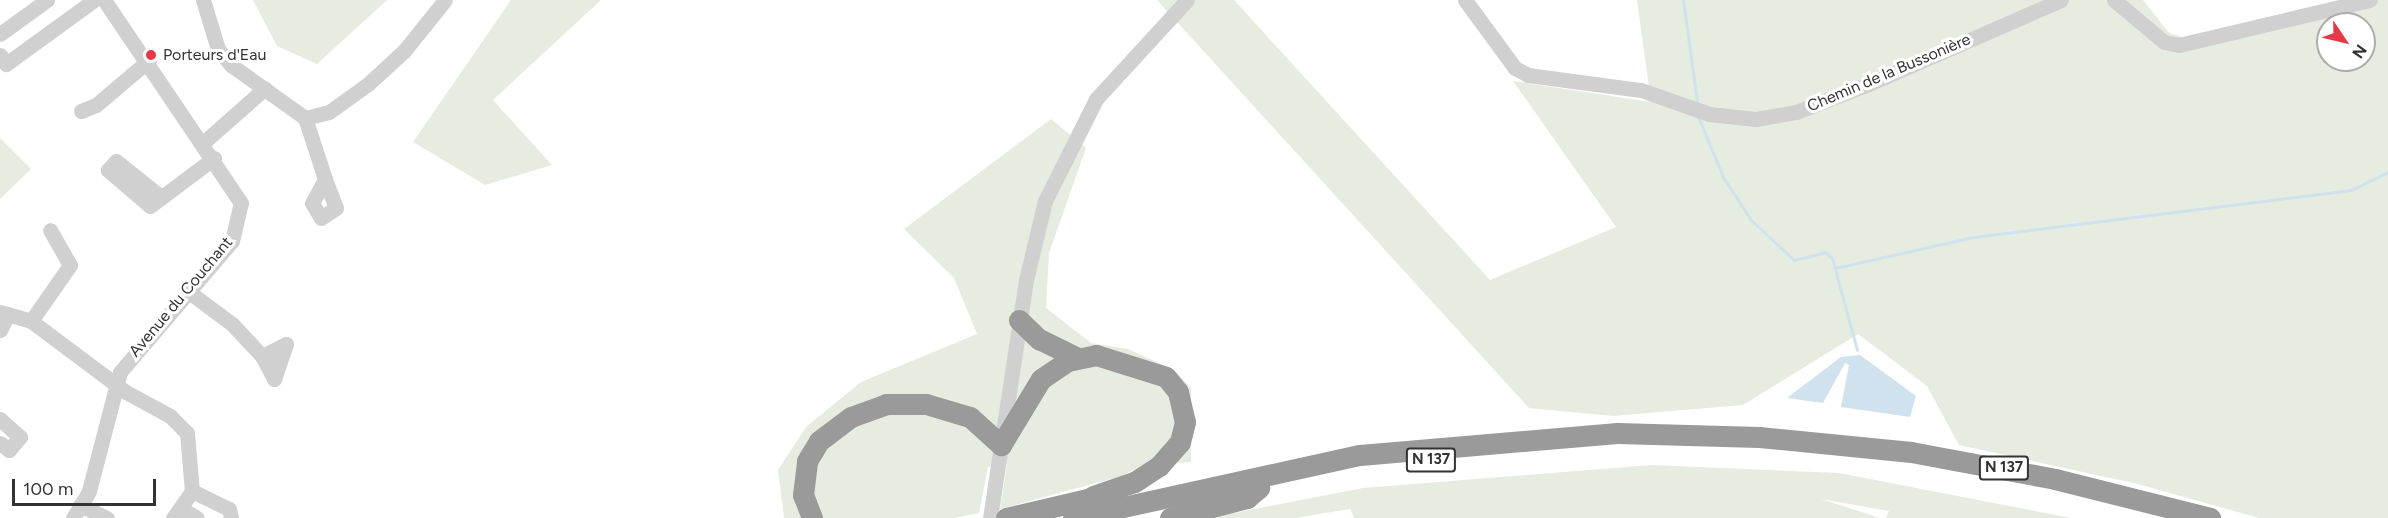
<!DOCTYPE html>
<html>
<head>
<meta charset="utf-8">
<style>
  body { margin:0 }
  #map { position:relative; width:2388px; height:518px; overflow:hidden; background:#fff; font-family:Figtree,sans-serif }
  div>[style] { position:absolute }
  .green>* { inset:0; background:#e6ecdf }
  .water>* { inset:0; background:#cfe2ee }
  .stream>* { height:3px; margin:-1.5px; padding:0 1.5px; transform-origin:1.5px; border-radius:1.5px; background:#cfe2ee }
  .minor>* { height:15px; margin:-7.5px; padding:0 7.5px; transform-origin:7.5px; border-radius:7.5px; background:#d0d0d0 }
  .highway>* { height:21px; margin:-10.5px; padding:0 10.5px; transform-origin:10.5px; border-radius:10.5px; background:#9a9a9a }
  .dots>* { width:16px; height:16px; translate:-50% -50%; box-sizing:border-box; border:3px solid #fff; border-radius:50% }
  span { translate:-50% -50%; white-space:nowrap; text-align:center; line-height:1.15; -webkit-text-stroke:6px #fff; paint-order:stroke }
  .shield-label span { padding:2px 4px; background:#fff; border:2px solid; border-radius:4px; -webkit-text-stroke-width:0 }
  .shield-label { font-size:15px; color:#333; font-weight:700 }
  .poi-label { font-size:16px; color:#333 }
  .left { translate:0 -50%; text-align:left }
  .street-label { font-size:16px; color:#333 }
  .north { position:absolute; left:2316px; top:12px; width:60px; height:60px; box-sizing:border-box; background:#fff; border:2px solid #adadad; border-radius:50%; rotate:125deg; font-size:16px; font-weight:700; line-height:24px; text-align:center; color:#333 }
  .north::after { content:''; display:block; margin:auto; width:21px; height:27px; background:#e63946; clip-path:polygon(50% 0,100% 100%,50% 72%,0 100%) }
  .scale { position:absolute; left:12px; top:479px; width:144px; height:27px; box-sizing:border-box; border:3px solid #333; border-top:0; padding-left:8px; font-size:18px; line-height:21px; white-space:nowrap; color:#333; -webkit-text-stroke:4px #fff; paint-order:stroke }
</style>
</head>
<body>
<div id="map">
  <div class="green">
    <div style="clip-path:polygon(253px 0,387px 0,317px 64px,277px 46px)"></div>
    <div style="clip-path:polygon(511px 0,601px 0,493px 100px,552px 165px,485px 185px,413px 142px)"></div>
    <div style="clip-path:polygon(evenodd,1157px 0,1234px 0,1490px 280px,1616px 227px,1513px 81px,1651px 102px,1637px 0,2143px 0,2169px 33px,2183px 37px,2341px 0,2388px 0,2388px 518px,2259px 518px,2138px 484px,1959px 445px,1927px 386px,1858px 334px,1743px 405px,1613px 416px,1529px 408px,1157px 0,2328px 24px,2364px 24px,2364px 60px,2328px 60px,2328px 24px)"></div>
    <div style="clip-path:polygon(1051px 119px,1086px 148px,1049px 253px,1046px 308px,1091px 343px,1128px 349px,1174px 370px,1191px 388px,1191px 462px,1143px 465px,1122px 476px,1000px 509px,1007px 464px,988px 467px,979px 513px,955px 518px,784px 518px,778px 470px,806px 427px,861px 382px,977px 334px,954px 278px,904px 229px)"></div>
    <div style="clip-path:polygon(0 138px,31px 169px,0 199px)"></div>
    <div style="clip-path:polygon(1651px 465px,1839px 473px,2071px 518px,1886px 518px,1889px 511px,1821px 499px,1880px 518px,1354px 518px,1350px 509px,1295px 518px,1208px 518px,1363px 488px)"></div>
  </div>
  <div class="water">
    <div style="clip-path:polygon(1860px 355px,1916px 396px,1910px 417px,1841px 407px,1849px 365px,1845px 363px,1823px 403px,1787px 398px,1841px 357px)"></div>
  </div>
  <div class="stream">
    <div style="left:1683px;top:0;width:102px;rotate:82.1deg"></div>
    <div style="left:1699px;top:119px;width:63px;rotate:67.5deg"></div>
    <div style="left:1723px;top:177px;width:51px;rotate:56.9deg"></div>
    <div style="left:1751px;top:220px;width:59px;rotate:42.9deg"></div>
    <div style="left:1794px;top:260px;width:32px;rotate:-14deg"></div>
    <div style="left:1825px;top:252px;width:9px;rotate:41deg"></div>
    <div style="left:1832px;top:258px;width:95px;rotate:74.8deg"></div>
    <div style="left:1835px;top:268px;width:142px;rotate:-12.6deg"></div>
    <div style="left:1974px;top:237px;width:380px;rotate:-7.1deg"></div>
    <div style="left:2351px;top:190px;width:41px;rotate:-25.9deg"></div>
  </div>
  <div class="minor">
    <div style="left:203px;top:0;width:51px;rotate:73deg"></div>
    <div style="left:218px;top:49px;width:21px;rotate:51deg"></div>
    <div style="left:231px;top:65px;width:91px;rotate:35.6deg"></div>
    <div style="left:305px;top:118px;width:25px;rotate:-14deg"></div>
    <div style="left:329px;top:112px;width:48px;rotate:-35.7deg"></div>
    <div style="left:368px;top:84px;width:49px;rotate:-42.5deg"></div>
    <div style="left:404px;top:51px;width:65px;rotate:-51.2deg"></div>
    <div style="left:1465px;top:0;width:84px;rotate:53.7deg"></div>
    <div style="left:1515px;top:68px;width:15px;rotate:28deg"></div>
    <div style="left:1528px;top:75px;width:114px;rotate:7.6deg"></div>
    <div style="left:1641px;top:90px;width:72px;rotate:19.4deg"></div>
    <div style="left:1709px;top:114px;width:47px;rotate:6.1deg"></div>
    <div style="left:1756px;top:119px;width:41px;rotate:-9.9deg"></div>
    <div style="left:1796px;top:112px;width:80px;rotate:-21.1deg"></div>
    <div style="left:1871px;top:83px;width:207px;rotate:-23.6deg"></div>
    <div style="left:2114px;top:0;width:65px;rotate:40deg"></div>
    <div style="left:2164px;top:42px;width:15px;rotate:11deg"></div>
    <div style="left:2179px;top:45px;width:196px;rotate:-13.3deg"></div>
    <div style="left:0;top:34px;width:58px;rotate:-35.9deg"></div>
    <div style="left:0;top:55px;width:11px;rotate:56deg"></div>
    <div style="left:6px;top:64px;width:109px;rotate:-36deg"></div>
    <div style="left:81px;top:111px;width:16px;rotate:-22deg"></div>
    <div style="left:96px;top:105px;width:70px;rotate:-40.3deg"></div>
    <div style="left:305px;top:118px;width:64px;rotate:71.8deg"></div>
    <div style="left:325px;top:179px;width:27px;rotate:118deg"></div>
    <div style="left:312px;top:203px;width:17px;rotate:59deg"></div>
    <div style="left:321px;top:218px;width:18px;rotate:-34deg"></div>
    <div style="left:336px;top:208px;width:31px;rotate:-111deg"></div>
    <div style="left:204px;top:142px;width:81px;rotate:-41.5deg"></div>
    <div style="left:160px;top:196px;width:56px;rotate:-141.5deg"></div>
    <div style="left:116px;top:161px;width:12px;rotate:132deg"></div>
    <div style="left:108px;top:170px;width:55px;rotate:40.6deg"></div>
    <div style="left:150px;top:206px;width:80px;rotate:-36.9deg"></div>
    <div style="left:189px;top:292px;width:54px;rotate:36.7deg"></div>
    <div style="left:232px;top:324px;width:44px;rotate:46.8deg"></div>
    <div style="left:262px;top:356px;width:26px;rotate:62deg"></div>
    <div style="left:274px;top:379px;width:37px;rotate:-71deg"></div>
    <div style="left:286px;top:344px;width:27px;rotate:153deg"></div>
    <div style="left:0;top:312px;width:32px;rotate:16deg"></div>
    <div style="left:31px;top:321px;width:119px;rotate:36.8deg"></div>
    <div style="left:126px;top:392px;width:50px;rotate:28.6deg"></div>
    <div style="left:170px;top:416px;width:24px;rotate:45deg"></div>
    <div style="left:187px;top:433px;width:58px;rotate:85.1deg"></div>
    <div style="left:192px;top:491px;width:33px;rotate:125deg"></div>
    <div style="left:31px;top:321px;width:68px;rotate:-55.1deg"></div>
    <div style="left:70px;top:265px;width:40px;rotate:-119.7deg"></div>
    <div style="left:0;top:330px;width:18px;rotate:-63deg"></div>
    <div style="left:0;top:419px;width:27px;rotate:42deg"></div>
    <div style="left:20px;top:437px;width:17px;rotate:130deg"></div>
    <div style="left:9px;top:450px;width:11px;rotate:-142deg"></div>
    <div style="left:192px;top:491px;width:41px;rotate:25.9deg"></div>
    <div style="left:229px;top:509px;width:9px;rotate:77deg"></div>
    <div style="left:80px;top:505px;width:30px;rotate:26deg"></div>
    <div style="left:182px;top:509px;width:17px;rotate:31deg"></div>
    <div style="left:73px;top:518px;width:31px;rotate:-59deg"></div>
    <div style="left:89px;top:491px;width:123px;rotate:-75.4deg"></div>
    <div style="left:120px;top:372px;width:172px;rotate:-49.5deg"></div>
    <div style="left:232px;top:241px;width:39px;rotate:-77deg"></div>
    <div style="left:241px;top:203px;width:245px;rotate:-124deg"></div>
    <div style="left:990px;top:518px;width:241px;rotate:-81.4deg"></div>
    <div style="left:1026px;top:280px;width:81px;rotate:-76.5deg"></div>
    <div style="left:1045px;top:201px;width:114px;rotate:-63.4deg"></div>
    <div style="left:1096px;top:99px;width:134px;rotate:-47.4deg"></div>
  </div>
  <div class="highway">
    <div style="left:1019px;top:320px;width:28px;rotate:44deg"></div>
    <div style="left:1039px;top:339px;width:43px;rotate:26deg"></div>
    <div style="left:812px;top:518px;width:25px;rotate:-111deg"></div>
    <div style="left:803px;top:495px;width:34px;rotate:-83deg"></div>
    <div style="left:807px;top:461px;width:23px;rotate:-59deg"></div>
    <div style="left:819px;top:441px;width:40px;rotate:-37deg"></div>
    <div style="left:851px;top:417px;width:37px;rotate:-20deg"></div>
    <div style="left:886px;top:404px;width:40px"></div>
    <div style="left:926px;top:404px;width:46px;rotate:16.5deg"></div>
    <div style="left:970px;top:417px;width:42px;rotate:42.1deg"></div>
    <div style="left:1001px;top:445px;width:77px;rotate:-58.8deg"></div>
    <div style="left:1041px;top:379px;width:32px;rotate:-34deg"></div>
    <div style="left:1068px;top:361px;width:29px;rotate:-12deg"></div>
    <div style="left:1096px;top:355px;width:73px;rotate:17.4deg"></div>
    <div style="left:1166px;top:377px;width:19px;rotate:51deg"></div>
    <div style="left:1178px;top:392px;width:31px;rotate:77deg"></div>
    <div style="left:1185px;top:422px;width:21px;rotate:104deg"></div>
    <div style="left:1180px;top:442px;width:32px;rotate:131deg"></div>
    <div style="left:1159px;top:466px;width:30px;rotate:147deg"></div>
    <div style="left:1134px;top:482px;width:43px;rotate:161.1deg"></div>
    <div style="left:1006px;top:518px;width:101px;rotate:-13.2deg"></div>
    <div style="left:1073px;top:518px;width:294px;rotate:-12.4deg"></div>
    <div style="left:1360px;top:455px;width:258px;rotate:-4.9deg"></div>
    <div style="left:1617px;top:433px;width:142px;rotate:1.6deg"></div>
    <div style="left:1759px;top:437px;width:153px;rotate:5.6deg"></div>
    <div style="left:1911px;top:452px;width:147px;rotate:10.6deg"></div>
    <div style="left:2055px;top:479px;width:160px;rotate:14.1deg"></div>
    <div style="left:1170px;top:518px;width:80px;rotate:-14.6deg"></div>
    <div style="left:1247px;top:498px;width:16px;rotate:-40deg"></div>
  </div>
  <div class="dots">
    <div style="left:151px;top:55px;background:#e63946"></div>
  </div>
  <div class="shield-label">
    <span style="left:1431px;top:460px">N 137</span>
    <span style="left:2004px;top:468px">N 137</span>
  </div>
  <div class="poi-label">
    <span class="left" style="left:163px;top:55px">Porteurs d'Eau</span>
  </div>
  <div class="street-label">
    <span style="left:1889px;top:73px;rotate:-23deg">Chemin de la Bussonière</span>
    <span style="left:181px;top:297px;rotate:-50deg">Avenue du Couchant</span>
  </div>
  <div class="north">N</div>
  <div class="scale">100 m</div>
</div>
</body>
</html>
